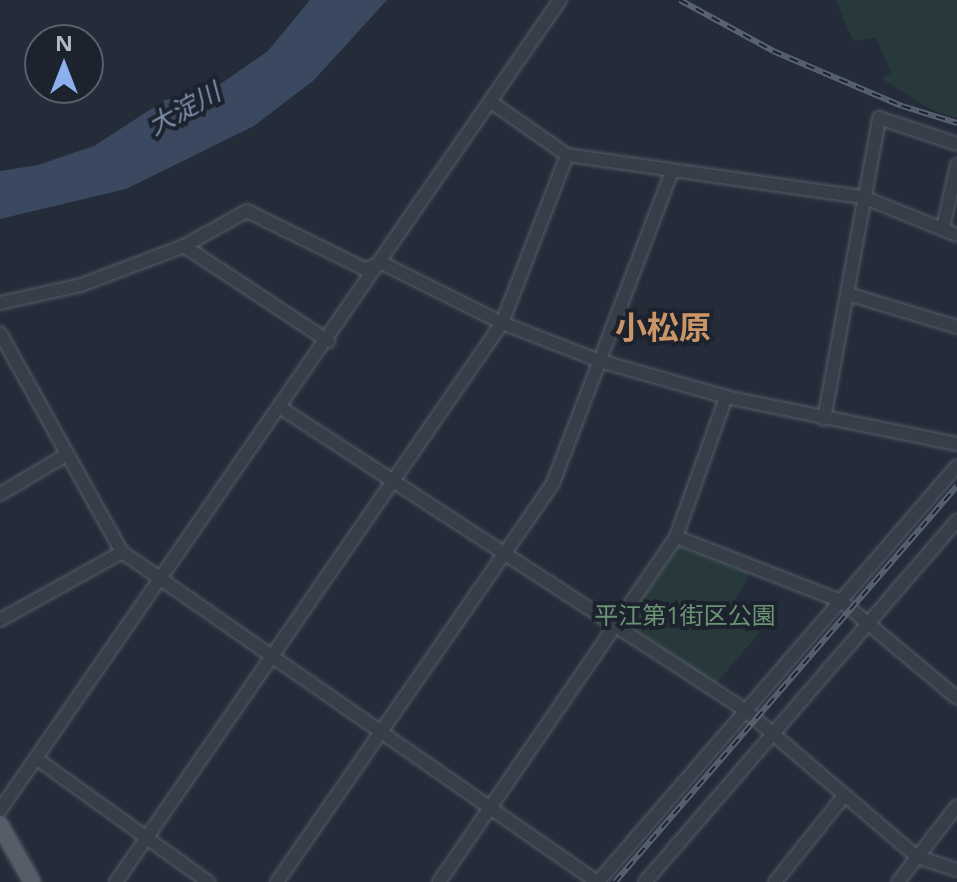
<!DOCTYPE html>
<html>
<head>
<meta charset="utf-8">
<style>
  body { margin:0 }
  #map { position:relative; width:957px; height:882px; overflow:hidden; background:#242c39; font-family:"Open Sans","Noto Sans JP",sans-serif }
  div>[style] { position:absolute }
  .green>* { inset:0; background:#27393b }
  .water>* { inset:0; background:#3a4960 }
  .roads { filter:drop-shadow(0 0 2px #555c67) drop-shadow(0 0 2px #555c67) }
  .minor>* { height:12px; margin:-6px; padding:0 6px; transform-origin:6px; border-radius:6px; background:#373e49 }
  .major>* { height:16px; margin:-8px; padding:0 8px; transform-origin:8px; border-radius:8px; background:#555d69 }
  .rail>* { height:6px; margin-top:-3px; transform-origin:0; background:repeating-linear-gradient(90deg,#1c232e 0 9px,#596270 0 18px); box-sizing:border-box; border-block:2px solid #596270 }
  span { translate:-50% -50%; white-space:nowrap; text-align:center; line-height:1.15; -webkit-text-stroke:8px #1c232e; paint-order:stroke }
  .park-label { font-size:24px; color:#6b9475 }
  .water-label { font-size:26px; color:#7c8faa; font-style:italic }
  .district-label { font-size:32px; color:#cb9567; font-weight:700 }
  .north { position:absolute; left:24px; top:24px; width:80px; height:80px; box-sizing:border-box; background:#1c232e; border:2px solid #585f6a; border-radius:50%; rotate:0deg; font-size:22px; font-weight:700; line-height:32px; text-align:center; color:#b2b9c5 }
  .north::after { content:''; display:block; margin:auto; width:28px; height:36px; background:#8db1ef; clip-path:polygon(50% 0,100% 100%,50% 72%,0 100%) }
</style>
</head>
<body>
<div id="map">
  <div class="green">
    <div style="clip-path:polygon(836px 0,957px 0,957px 118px,932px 110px,882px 79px,891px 72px,876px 38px,853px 41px)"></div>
    <div style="clip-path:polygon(678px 546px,750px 573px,729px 611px,760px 632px,715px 685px,627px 630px,625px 621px)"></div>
  </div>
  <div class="water">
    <div style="clip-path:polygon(310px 0,387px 0,314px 80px,254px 126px,126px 189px,0 219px,0 171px,38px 165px,94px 146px,165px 100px,210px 91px,268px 51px)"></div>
  </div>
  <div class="roads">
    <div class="minor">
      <div style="left:491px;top:102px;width:93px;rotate:34.9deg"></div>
      <div style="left:567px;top:155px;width:299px;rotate:8.1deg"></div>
      <div style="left:863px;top:197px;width:101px;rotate:22deg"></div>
      <div style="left:943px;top:228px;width:65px;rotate:-77.5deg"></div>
      <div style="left:184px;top:246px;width:173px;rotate:33.4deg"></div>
      <div style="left:848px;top:294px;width:114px;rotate:16.8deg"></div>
      <div style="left:0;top:303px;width:83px;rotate:-12.5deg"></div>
      <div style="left:81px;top:285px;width:110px;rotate:-20.7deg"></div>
      <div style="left:184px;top:246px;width:72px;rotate:-29.1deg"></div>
      <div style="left:247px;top:211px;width:131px;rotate:26.2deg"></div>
      <div style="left:365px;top:269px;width:18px;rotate:-19deg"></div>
      <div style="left:382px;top:263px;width:134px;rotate:26.6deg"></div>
      <div style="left:502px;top:323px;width:105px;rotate:21.2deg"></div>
      <div style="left:600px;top:361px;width:131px;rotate:15.9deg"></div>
      <div style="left:726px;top:397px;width:236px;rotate:11.5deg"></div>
      <div style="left:0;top:333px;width:251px;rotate:60.9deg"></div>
      <div style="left:122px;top:552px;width:578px;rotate:34.79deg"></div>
      <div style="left:281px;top:408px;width:554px;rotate:33.06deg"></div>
      <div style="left:745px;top:710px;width:226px;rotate:40.5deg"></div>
      <div style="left:917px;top:857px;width:42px;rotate:18deg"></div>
      <div style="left:824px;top:419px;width:306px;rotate:-79.6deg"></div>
      <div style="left:879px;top:118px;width:82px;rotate:18.4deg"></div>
      <div style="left:0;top:494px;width:77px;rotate:-30.6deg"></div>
      <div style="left:676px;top:537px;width:177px;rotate:21.2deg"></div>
      <div style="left:841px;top:601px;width:151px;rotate:39.9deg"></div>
      <div style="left:0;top:620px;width:140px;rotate:-29.1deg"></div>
      <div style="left:37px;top:759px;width:211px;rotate:35.7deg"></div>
      <div style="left:0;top:810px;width:985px;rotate:-55.34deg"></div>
      <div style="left:116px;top:882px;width:679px;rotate:-55.37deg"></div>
      <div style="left:502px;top:323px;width:180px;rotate:-68.8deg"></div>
      <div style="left:277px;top:882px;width:485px;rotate:-55.3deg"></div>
      <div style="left:553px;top:483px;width:334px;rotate:-69.1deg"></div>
      <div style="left:439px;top:882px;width:419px;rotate:-55.5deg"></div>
      <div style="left:676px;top:537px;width:149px;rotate:-70.3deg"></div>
      <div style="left:598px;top:882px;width:549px;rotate:-49.21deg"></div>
      <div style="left:645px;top:882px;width:478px;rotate:-49.2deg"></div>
      <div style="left:775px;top:882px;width:110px;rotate:-51.3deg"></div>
      <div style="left:898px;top:882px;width:96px;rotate:-52.2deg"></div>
    </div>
    <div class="major">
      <div style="left:0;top:825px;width:65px;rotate:60.7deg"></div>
    </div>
  </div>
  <div class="rail">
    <div style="left:680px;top:0;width:106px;rotate:28.7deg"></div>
    <div style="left:773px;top:51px;width:140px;rotate:23.1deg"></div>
    <div style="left:902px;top:106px;width:58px;rotate:17.2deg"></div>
    <div style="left:615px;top:882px;width:523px;rotate:-49.18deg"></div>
  </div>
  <div class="park-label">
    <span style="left:685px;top:615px">平江第1街区公園</span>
  </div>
  <div class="water-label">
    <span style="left:184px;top:109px;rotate:-29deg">大淀川</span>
  </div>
  <div class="district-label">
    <span style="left:663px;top:327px">小松原</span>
  </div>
  <div class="north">N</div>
</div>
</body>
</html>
